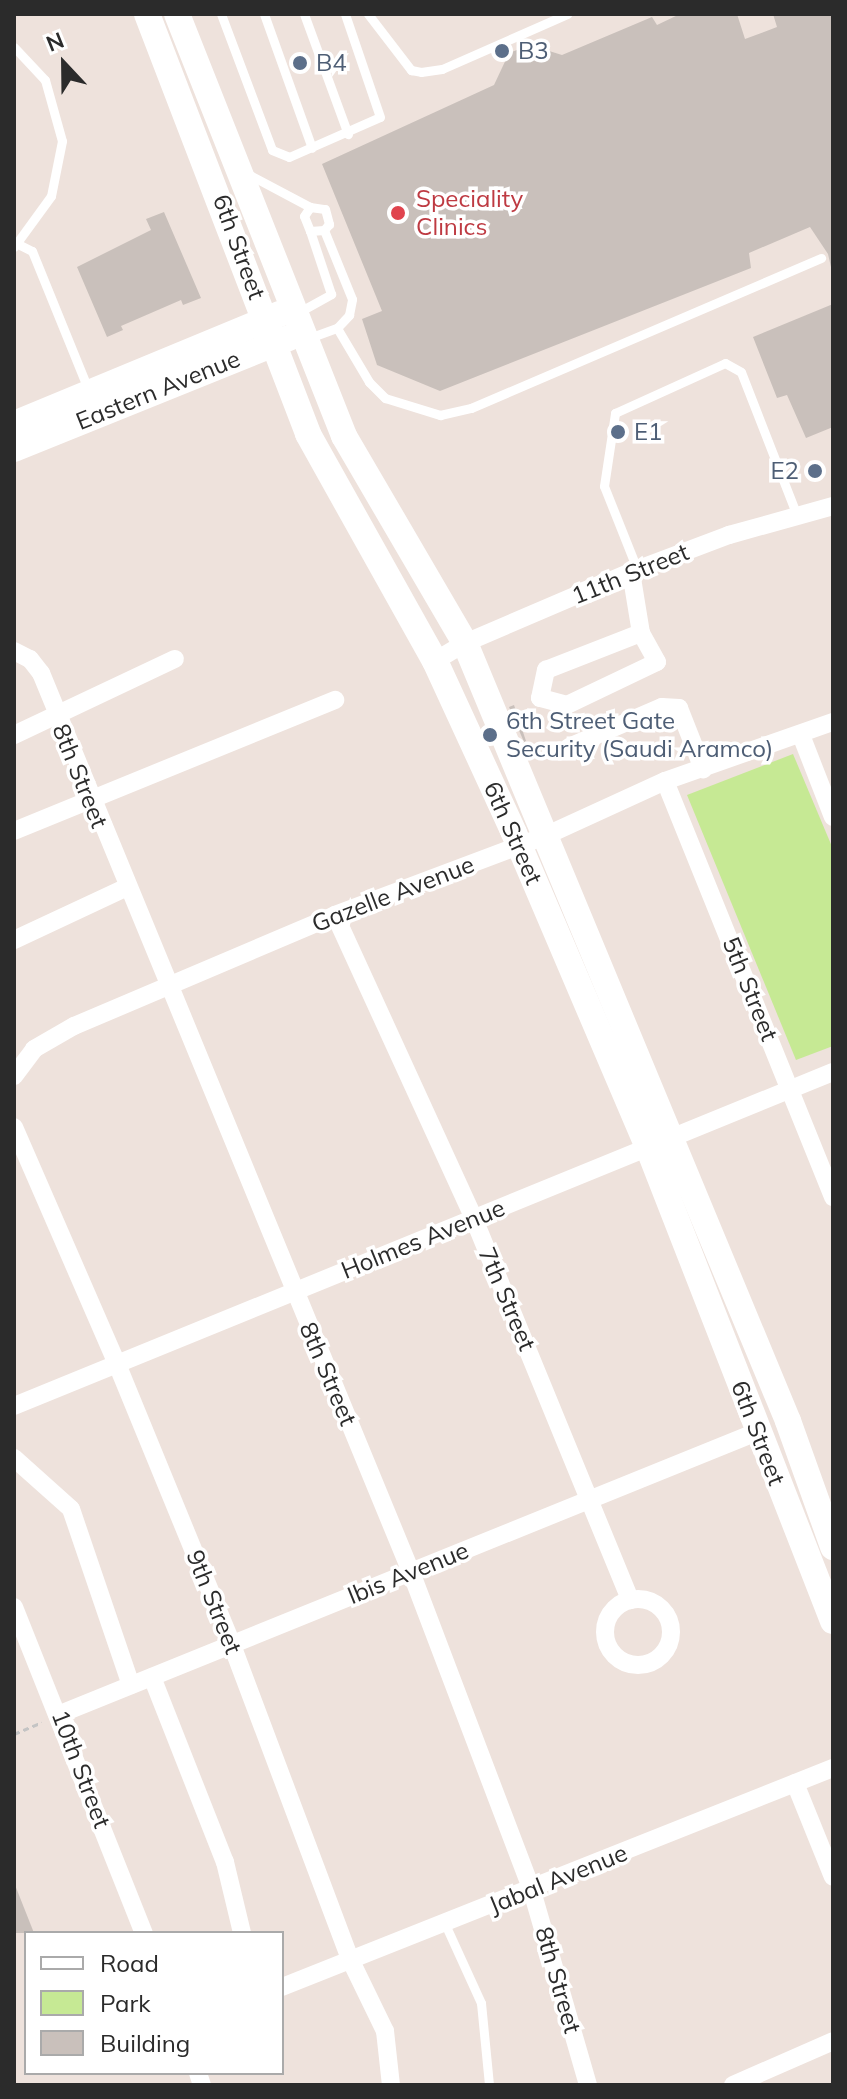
<!DOCTYPE html>
<html>
<head>
<meta charset="utf-8">
<style>
  body { margin:0 }
  #map { position:relative; width:847px; height:2099px; overflow:hidden; background:#eee2dc; font-family:Mulish,sans-serif }
  div>[style] { position:absolute }
  .green>* { inset:0; background:#c6e994 }
  .building>* { inset:0; background:#c9c0bb }
  .path>* { height:3px; margin-top:-1.5px; transform-origin:0; background:repeating-linear-gradient(90deg,#c4c4c4 0 6px,transparent 0 10px) }
  .lane>* { height:9px; margin:-4.5px; padding:0 4.5px; transform-origin:4.5px; border-radius:4.5px; background:#fff }
  .street>* { height:18px; margin:-9px; padding:0 9px; transform-origin:9px; border-radius:9px; background:#fff }
  .street>.ring { margin:-9px; padding:0; box-sizing:content-box; background:none; border:18px solid #fff; border-radius:50% }
  .secondary>* { height:26px; margin:-13px; padding:0 13px; transform-origin:13px; border-radius:13px; background:#fff }
  .dots>* { width:22px; height:22px; translate:-50% -50%; box-sizing:border-box; border:4px solid #fff; border-radius:50% }
  span { translate:-50% -50%; white-space:nowrap; text-align:center; line-height:1.15; -webkit-text-stroke:7px #fff; paint-order:stroke }
  .service-label { font-size:24px; color:#4e5e75 }
  .left { translate:0 -50%; text-align:left }
  .right { translate:-100% -50%; text-align:right }
  .health-label { font-size:24px; color:#be3a42 }
  .street-label { font-size:24px; color:#2b2b2b }
  .frame { position:absolute; inset:0; border:16px solid #2b2b2b; pointer-events:none }
  .legend { position:absolute; left:24px; top:1931px; width:260px; height:144px; box-sizing:border-box; background:#fff; border:2px solid #aaa; margin:0; padding:10px 14px; list-style:none; font-size:24px; color:#2b2b2b }
  .legend li { display:flex; align-items:center; gap:16px; height:40px }
  .legend b { width:40px; border:2px solid #aaa }
  .north { position:absolute; left:24px; top:24px; width:80px; height:80px; -webkit-text-stroke:6px #fff; paint-order:stroke; rotate:338deg; font-size:22px; font-weight:700; line-height:32px; text-align:center; color:#2b2b2b }
  .north::after { content:''; display:block; margin:auto; width:28px; height:36px; background:#2b2b2b; clip-path:polygon(50% 0,100% 100%,50% 72%,0 100%) }
</style>
</head>
<body>
<div id="map">
  <div class="green">
    <div style="clip-path:polygon(793px 754px,833px 849px,833px 1046px,796px 1060px,687px 795px)"></div>
  </div>
  <div class="building">
    <div style="clip-path:polygon(680px 14px,737px 14px,745px 39px,777px 27px,773px 14px,833px 14px,833px 276px,828px 254px,810px 227px,749px 253px,751px 268px,440px 391px,377px 365px,362px 319px,382px 311px,322px 164px,494px 85px,509px 53px,530px 45px,562px 55px,652px 17px,657px 25px)"></div>
    <div style="clip-path:polygon(164px 212px,201px 298px,183px 305px,181px 300px,121px 326px,123px 330px,107px 337px,77px 267px,151px 230px,146px 219px)"></div>
    <div style="clip-path:polygon(833px 304px,833px 427px,806px 438px,787px 395px,777px 398px,753px 337px)"></div>
    <div style="clip-path:polygon(514px 705px,526px 741px,524px 742px,509px 707px)"></div>
    <div style="clip-path:polygon(14px 1885px,15px 1885px,34px 1933px,14px 1933px)"></div>
  </div>
  <div class="path">
    <div style="left:14px;top:1734px;width:30px;rotate:-23deg"></div>
  </div>
  <div class="lane">
    <div style="left:221px;top:14px;width:145px;rotate:69.4deg"></div>
    <div style="left:272px;top:150px;width:18px;rotate:22deg"></div>
    <div style="left:289px;top:157px;width:99px;rotate:-23.7deg"></div>
    <div style="left:380px;top:117px;width:109px;rotate:-108.8deg"></div>
    <div style="left:264px;top:14px;width:142px;rotate:70.3deg"></div>
    <div style="left:304px;top:14px;width:128px;rotate:69.9deg"></div>
    <div style="left:368px;top:14px;width:71px;rotate:52.5deg"></div>
    <div style="left:411px;top:70px;width:10px;rotate:11deg"></div>
    <div style="left:421px;top:72px;width:21px;rotate:-8deg"></div>
    <div style="left:442px;top:69px;width:137px;rotate:-23.7deg"></div>
    <div style="left:14px;top:47px;width:45px;rotate:46.8deg"></div>
    <div style="left:45px;top:80px;width:63px;rotate:74.4deg"></div>
    <div style="left:62px;top:141px;width:56px;rotate:101.3deg"></div>
    <div style="left:51px;top:196px;width:63px;rotate:126deg"></div>
    <div style="left:246px;top:173px;width:72px;rotate:28deg"></div>
    <div style="left:310px;top:207px;width:15px;rotate:8deg"></div>
    <div style="left:325px;top:209px;width:16px;rotate:75deg"></div>
    <div style="left:329px;top:224px;width:8px;rotate:130deg"></div>
    <div style="left:324px;top:230px;width:14px;rotate:176deg"></div>
    <div style="left:310px;top:231px;width:16px;rotate:-112deg"></div>
    <div style="left:304px;top:216px;width:11px;rotate:-56deg"></div>
    <div style="left:14px;top:242px;width:20px;rotate:27deg"></div>
    <div style="left:32px;top:251px;width:149px;rotate:67.9deg"></div>
    <div style="left:299px;top:312px;width:37px;rotate:-29deg"></div>
    <div style="left:331px;top:294px;width:66px;rotate:-108.4deg"></div>
    <div style="left:337px;top:328px;width:63px;rotate:59.3deg"></div>
    <div style="left:369px;top:382px;width:23px;rotate:45deg"></div>
    <div style="left:385px;top:398px;width:58px;rotate:17.2deg"></div>
    <div style="left:440px;top:415px;width:32px;rotate:-13deg"></div>
    <div style="left:471px;top:408px;width:381px;rotate:-23.2deg"></div>
    <div style="left:309px;top:338px;width:30px;rotate:-20deg"></div>
    <div style="left:337px;top:328px;width:18px;rotate:-47deg"></div>
    <div style="left:349px;top:315px;width:16px;rotate:-79deg"></div>
    <div style="left:352px;top:299px;width:74px;rotate:-112.1deg"></div>
    <div style="left:637px;top:569px;width:89px;rotate:-111.7deg"></div>
    <div style="left:604px;top:486px;width:74px;rotate:-81.4deg"></div>
    <div style="left:615px;top:413px;width:121px;rotate:-24.4deg"></div>
    <div style="left:725px;top:363px;width:18px;rotate:29deg"></div>
    <div style="left:741px;top:372px;width:155px;rotate:68.7deg"></div>
    <div style="left:445px;top:1924px;width:87px;rotate:65.5deg"></div>
    <div style="left:481px;top:2003px;width:82px;rotate:84.4deg"></div>
  </div>
  <div class="street">
    <div style="left:631px;top:572px;width:62px;rotate:80.7deg"></div>
    <div style="left:641px;top:633px;width:33px;rotate:61deg"></div>
    <div style="left:657px;top:662px;width:100px;rotate:154.5deg"></div>
    <div style="left:567px;top:705px;width:28px;rotate:-165deg"></div>
    <div style="left:540px;top:698px;width:29px;rotate:-78deg"></div>
    <div style="left:546px;top:670px;width:102px;rotate:-21.3deg"></div>
    <div style="left:14px;top:651px;width:18px;rotate:27deg"></div>
    <div style="left:30px;top:659px;width:18px;rotate:52deg"></div>
    <div style="left:41px;top:673px;width:972px;rotate:67.63deg"></div>
    <div style="left:411px;top:1572px;width:341px;rotate:69.2deg"></div>
    <div style="left:532px;top:1891px;width:202px;rotate:73.9deg"></div>
    <div style="left:435px;top:661px;width:35px;rotate:-31deg"></div>
    <div style="left:465px;top:643px;width:181px;rotate:-23.2deg"></div>
    <div style="left:631px;top:572px;width:105px;rotate:-20.7deg"></div>
    <div style="left:729px;top:535px;width:108px;rotate:-15.6deg"></div>
    <div style="left:14px;top:735px;width:178px;rotate:-25.3deg"></div>
    <div style="left:801px;top:735px;width:88px;rotate:68.7deg"></div>
    <div style="left:569px;top:747px;width:101px;rotate:-23.3deg"></div>
    <div style="left:662px;top:707px;width:17px;rotate:3deg"></div>
    <div style="left:679px;top:708px;width:66px;rotate:68.5deg"></div>
    <div style="left:665px;top:781px;width:449px;rotate:68deg"></div>
    <div style="left:14px;top:831px;width:347px;rotate:-22.2deg"></div>
    <div style="left:335px;top:915px;width:334px;rotate:65.4deg"></div>
    <div style="left:474px;top:1219px;width:412px;rotate:67.7deg"></div>
    <div style="left:14px;top:940px;width:123px;rotate:-25.1deg"></div>
    <div style="left:14px;top:1076px;width:34px;rotate:-53deg"></div>
    <div style="left:34px;top:1049px;width:46px;rotate:-29.9deg"></div>
    <div style="left:74px;top:1026px;width:284px;rotate:-23deg"></div>
    <div style="left:335px;top:915px;width:224px;rotate:-20.6deg"></div>
    <div style="left:545px;top:836px;width:132px;rotate:-24.6deg"></div>
    <div style="left:665px;top:781px;width:178px;rotate:-19.4deg"></div>
    <div style="left:14px;top:1127px;width:258px;rotate:66.5deg"></div>
    <div style="left:117px;top:1364px;width:304px;rotate:67.7deg"></div>
    <div style="left:232px;top:1645px;width:335px;rotate:69.4deg"></div>
    <div style="left:350px;top:1959px;width:80px;rotate:64.1deg"></div>
    <div style="left:385px;top:2031px;width:54px;rotate:83.7deg"></div>
    <div style="left:14px;top:1406px;width:884px;rotate:-22.19deg"></div>
    <div style="left:14px;top:1458px;width:76px;rotate:41.8deg"></div>
    <div style="left:71px;top:1509px;width:186px;rotate:71.2deg"></div>
    <div class="ring" style="left:605px;top:1599px;width:48px;height:48px"></div>
    <div style="left:14px;top:1607px;width:351px;rotate:68.3deg"></div>
    <div style="left:152px;top:1677px;width:199px;rotate:68.5deg"></div>
    <div style="left:225px;top:1862px;width:73px;rotate:76.5deg"></div>
    <div style="left:60px;top:1714px;width:752px;rotate:-22.03deg"></div>
    <div style="left:795px;top:1783px;width:101px;rotate:68deg"></div>
    <div style="left:282px;top:1987px;width:593px;rotate:-21.68deg"></div>
    <div style="left:198px;top:2073px;width:13px;rotate:72deg"></div>
    <div style="left:733px;top:2085px;width:109px;rotate:-23.7deg"></div>
  </div>
  <div class="secondary">
    <div style="left:147px;top:14px;width:450px;rotate:69deg"></div>
    <div style="left:308px;top:434px;width:260px;rotate:60.8deg"></div>
    <div style="left:435px;top:661px;width:189px;rotate:65.3deg"></div>
    <div style="left:514px;top:833px;width:341px;rotate:66.9deg"></div>
    <div style="left:648px;top:1147px;width:509px;rotate:68.68deg"></div>
    <div style="left:177px;top:14px;width:454px;rotate:68.4deg"></div>
    <div style="left:344px;top:436px;width:240px;rotate:59.7deg"></div>
    <div style="left:465px;top:643px;width:842px;rotate:67.45deg"></div>
    <div style="left:788px;top:1421px;width:134px;rotate:70.3deg"></div>
    <div style="left:14px;top:424px;width:288px;rotate:-22.5deg"></div>
    <div style="left:14px;top:449px;width:297px;rotate:-22deg"></div>
  </div>
  <div class="dots">
    <div style="left:502px;top:51px;background:#5c6f8a"></div>
    <div style="left:300px;top:63px;background:#5c6f8a"></div>
    <div style="left:398px;top:213px;background:#e0444e"></div>
    <div style="left:618px;top:432px;background:#5c6f8a"></div>
    <div style="left:815px;top:471px;background:#5c6f8a"></div>
    <div style="left:490px;top:735px;background:#5c6f8a"></div>
  </div>
  <div class="service-label">
    <span class="left" style="left:518px;top:51px">B3</span>
    <span class="left" style="left:316px;top:63px">B4</span>
    <span class="left" style="left:634px;top:432px">E1</span>
    <span class="right" style="left:799px;top:471px">E2</span>
    <span class="left" style="left:506px;top:735px">6th Street Gate<br>Security (Saudi Aramco)</span>
  </div>
  <div class="health-label">
    <span class="left" style="left:416px;top:213px">Speciality<br>Clinics</span>
  </div>
  <div class="street-label">
    <span style="left:239px;top:247px;rotate:70deg">6th Street</span>
    <span style="left:158px;top:390px;rotate:-22deg">Eastern Avenue</span>
    <span style="left:630px;top:574px;rotate:-22deg">11th Street</span>
    <span style="left:80px;top:776px;rotate:68deg">8th Street</span>
    <span style="left:513px;top:833px;rotate:66deg">6th Street</span>
    <span style="left:393px;top:894px;rotate:-21deg">Gazelle Avenue</span>
    <span style="left:750px;top:989px;rotate:68deg">5th Street</span>
    <span style="left:423px;top:1239px;rotate:-22deg">Holmes Avenue</span>
    <span style="left:507px;top:1299px;rotate:67deg">7th Street</span>
    <span style="left:328px;top:1374px;rotate:67deg">8th Street</span>
    <span style="left:758px;top:1433px;rotate:69deg">6th Street</span>
    <span style="left:408px;top:1573px;rotate:-22deg">Ibis Avenue</span>
    <span style="left:214px;top:1602px;rotate:68deg">9th Street</span>
    <span style="left:81px;top:1769px;rotate:69deg">10th Street</span>
    <span style="left:558px;top:1879px;rotate:-22deg">Jabal Avenue</span>
    <span style="left:558px;top:1980px;rotate:74deg">8th Street</span>
  </div>
  <div class="frame"></div>
  <ul class="legend">
  <li><b style="height:10px;background:#fff"></b>Road</li>
  <li><b style="height:22px;background:#c6e994"></b>Park</li>
  <li><b style="height:22px;background:#c9c0bb"></b>Building</li>
  </ul>
  <div class="north">N</div>
</div>
</body>
</html>
